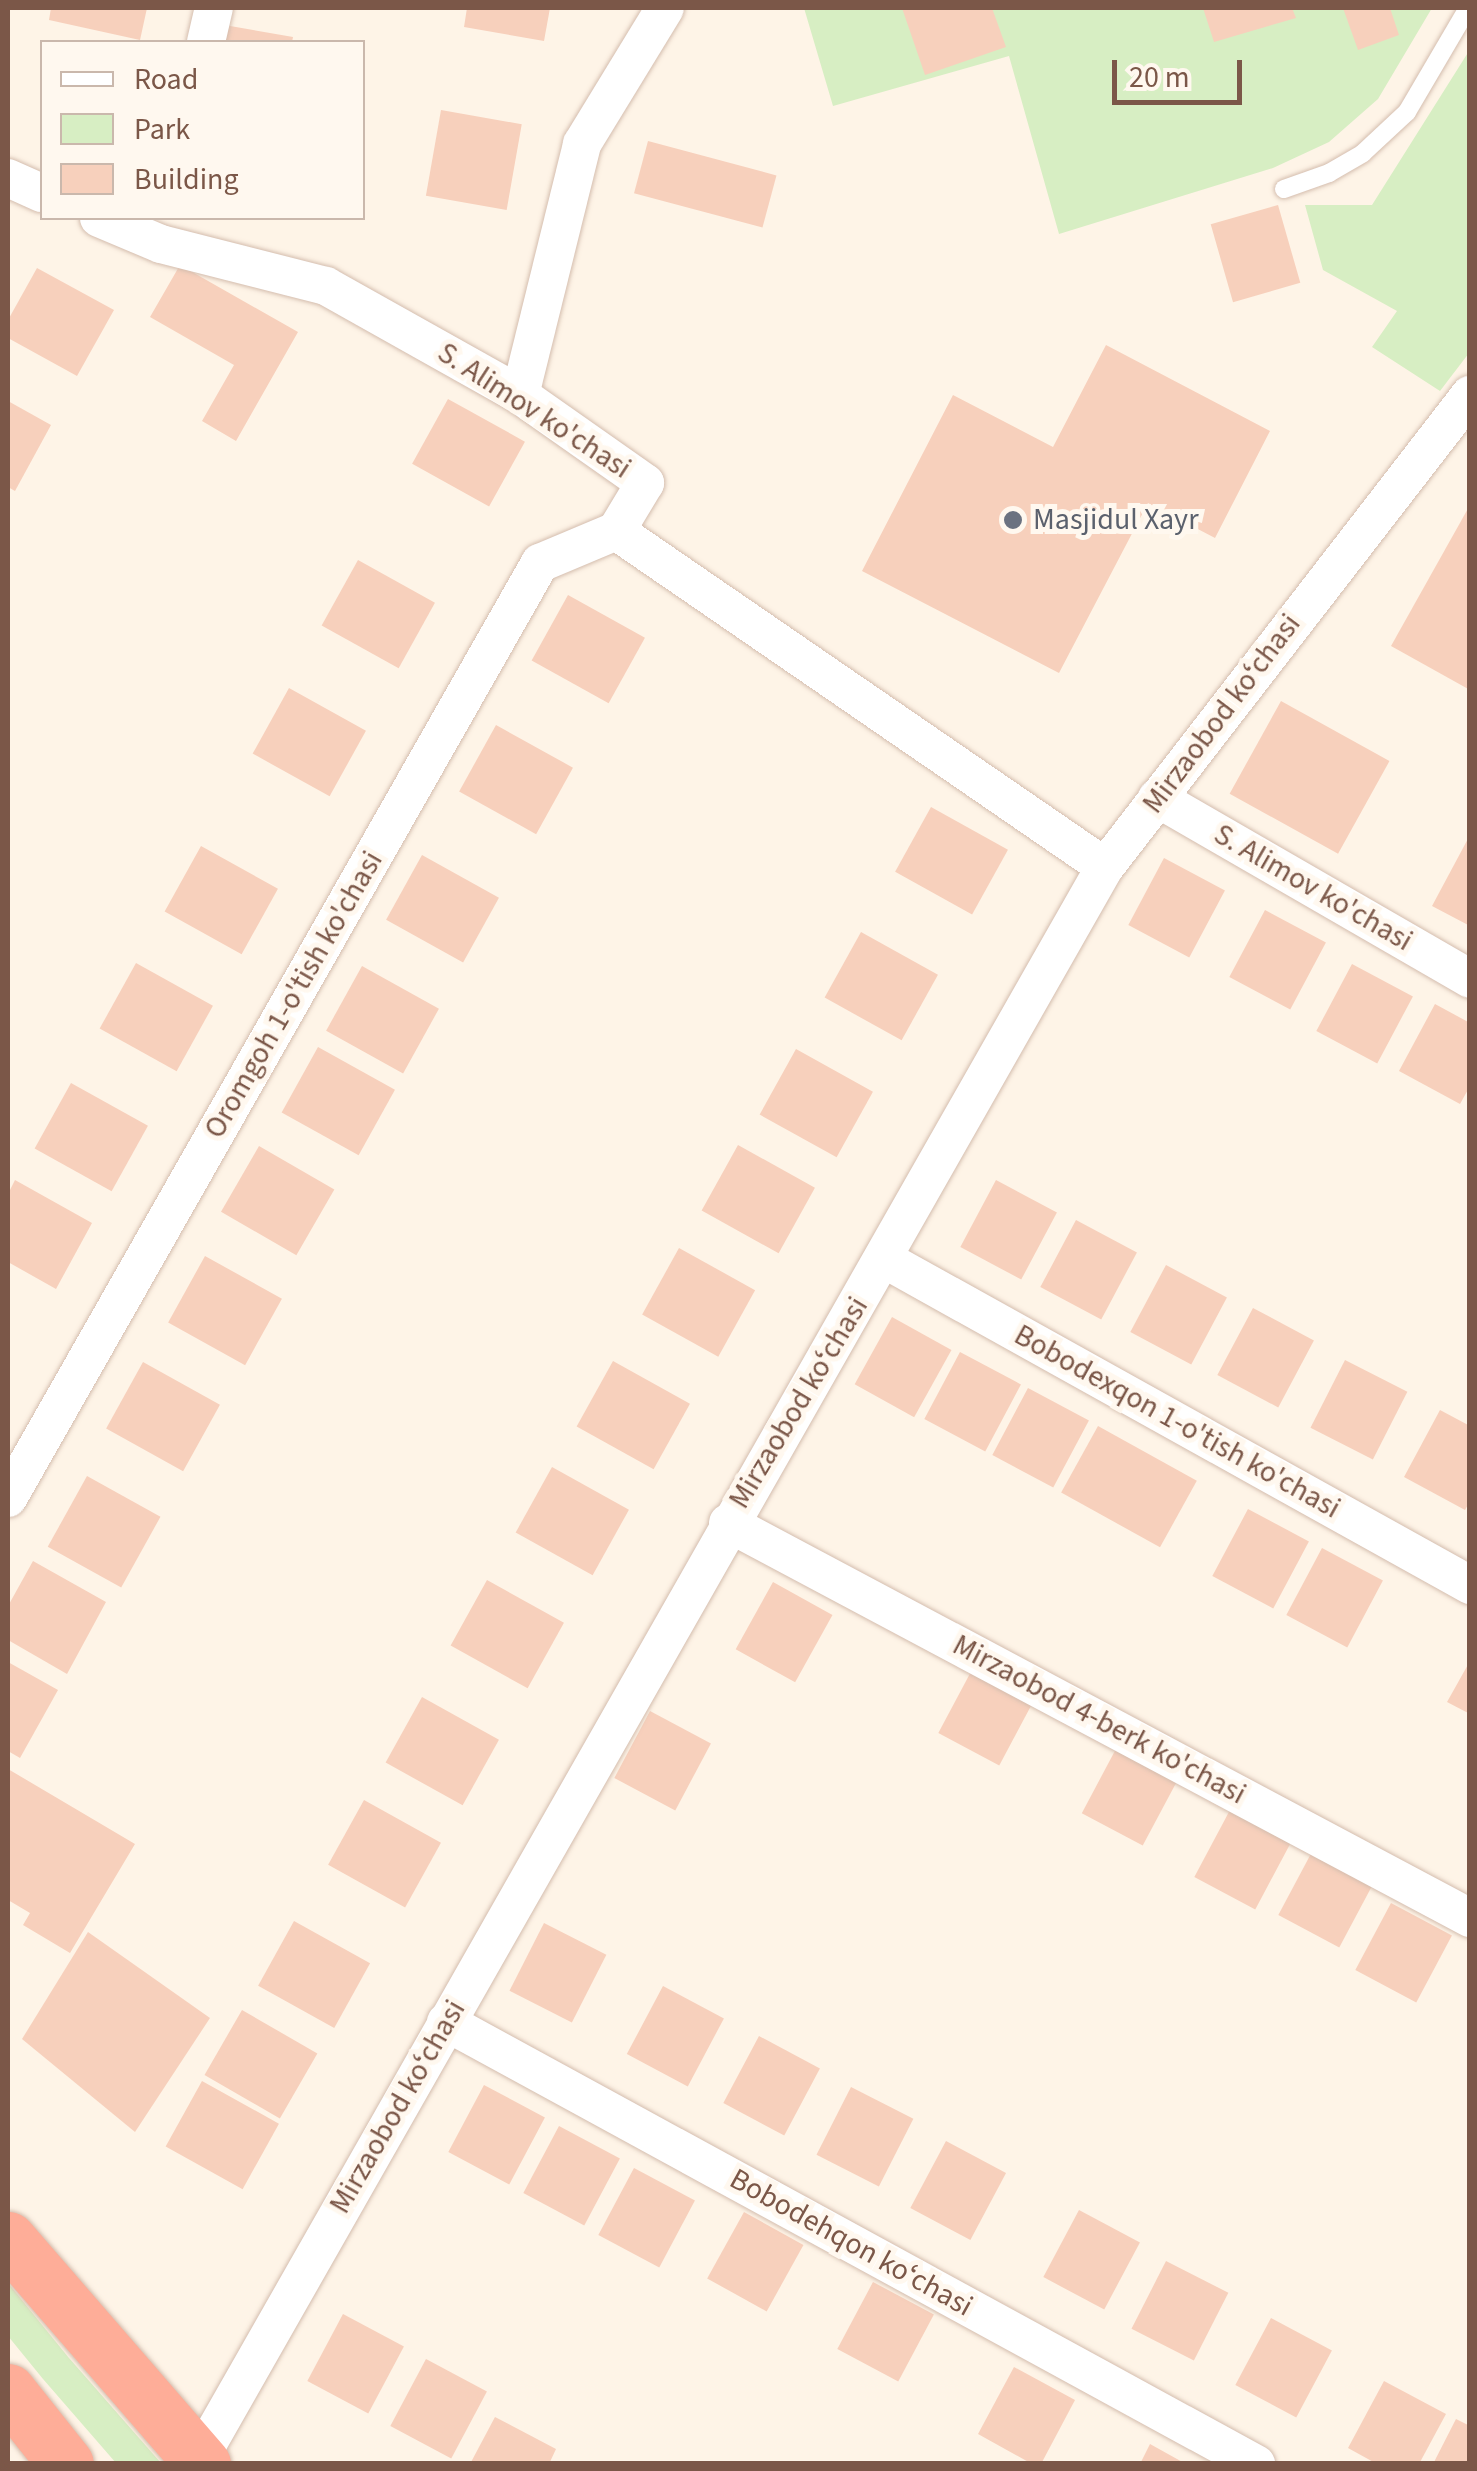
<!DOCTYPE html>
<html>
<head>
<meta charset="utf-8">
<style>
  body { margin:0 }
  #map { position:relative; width:1477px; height:2471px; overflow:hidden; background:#fef4e7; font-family:"Source Sans 3",sans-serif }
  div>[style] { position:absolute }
  .green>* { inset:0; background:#d7eec3 }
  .building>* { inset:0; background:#f7d0bc; transform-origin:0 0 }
  .roads { filter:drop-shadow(0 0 2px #d4bdae) drop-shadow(0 0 2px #d4bdae) }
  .lane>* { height:18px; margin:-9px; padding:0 9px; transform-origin:9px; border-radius:9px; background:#fff }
  .street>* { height:38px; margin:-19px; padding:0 19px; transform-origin:19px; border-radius:19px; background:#fff }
  .highway>* { height:55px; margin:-27.5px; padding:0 27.5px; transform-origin:27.5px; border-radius:27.5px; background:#fead98 }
  .dots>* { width:28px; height:28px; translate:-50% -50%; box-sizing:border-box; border:5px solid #fff8ef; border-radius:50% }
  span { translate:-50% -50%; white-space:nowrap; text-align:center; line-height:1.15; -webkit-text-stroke:10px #fff8ef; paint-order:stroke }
  .street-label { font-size:30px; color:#7b5748 }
  .worship-label { font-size:30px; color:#5b616d }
  .left { translate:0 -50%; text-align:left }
  .frame { position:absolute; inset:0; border:10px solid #7b5748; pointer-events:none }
  .legend { position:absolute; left:40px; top:40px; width:325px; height:180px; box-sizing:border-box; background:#fff8ef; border:2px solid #cab8ac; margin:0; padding:12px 18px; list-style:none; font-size:30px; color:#7b5748 }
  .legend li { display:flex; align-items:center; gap:20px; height:50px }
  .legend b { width:50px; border:2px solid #cab8ac }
  .scale { position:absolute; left:1112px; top:60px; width:130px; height:45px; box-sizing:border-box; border:5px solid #7b5748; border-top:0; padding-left:12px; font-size:30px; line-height:35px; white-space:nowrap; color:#7b5748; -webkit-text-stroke:8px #fff8ef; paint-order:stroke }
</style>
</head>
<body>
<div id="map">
  <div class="green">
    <div style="clip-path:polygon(804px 8px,1432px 8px,1378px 99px,1329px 142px,1273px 168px,1059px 234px,1009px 56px,833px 106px)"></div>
    <div style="clip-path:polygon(1469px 51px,1469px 353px,1440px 391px,1372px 347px,1397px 311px,1323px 270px,1305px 205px,1372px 205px)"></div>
    <div style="clip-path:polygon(8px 2283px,69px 2358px,161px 2463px,116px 2463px,43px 2379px,8px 2336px)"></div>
  </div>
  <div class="building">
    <div style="clip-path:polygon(51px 8px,147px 8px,140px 40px,49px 20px)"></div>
    <div style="clip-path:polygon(467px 8px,550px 8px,544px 41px,464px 27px)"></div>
    <div style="clip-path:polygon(902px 8px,992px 8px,1006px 47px,925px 75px)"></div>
    <div style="clip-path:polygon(1203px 8px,1292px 8px,1296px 18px,1214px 42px)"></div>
    <div style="clip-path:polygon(1343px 8px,1390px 8px,1399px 35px,1358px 50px)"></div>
    <div style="clip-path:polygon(213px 23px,293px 37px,292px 42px,210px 42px)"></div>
    <div style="left:441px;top:110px;width:82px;height:87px;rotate:10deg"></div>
    <div style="left:648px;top:141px;width:133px;height:54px;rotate:15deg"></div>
    <div style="left:1278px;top:205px;width:81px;height:70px;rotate:74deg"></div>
    <div style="clip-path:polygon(180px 265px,298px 332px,236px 441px,202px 421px,234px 365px,150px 317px)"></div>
    <div style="clip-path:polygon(37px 268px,114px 310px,77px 376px,8px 338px,8px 320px)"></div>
    <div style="clip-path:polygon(1106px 345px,1270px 431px,1215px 538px,1148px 503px,1059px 673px,862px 571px,953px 395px,1053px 447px)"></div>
    <div style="left:448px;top:399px;width:88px;height:74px;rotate:29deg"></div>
    <div style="clip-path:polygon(8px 401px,51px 425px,15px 491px,8px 487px)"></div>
    <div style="clip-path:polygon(1470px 505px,1470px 690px,1391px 646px)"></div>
    <div style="left:358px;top:560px;width:88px;height:75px;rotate:29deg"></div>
    <div style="left:568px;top:595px;width:88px;height:75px;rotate:29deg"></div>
    <div style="left:289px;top:688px;width:88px;height:75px;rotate:29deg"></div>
    <div style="left:1281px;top:701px;width:124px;height:106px;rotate:29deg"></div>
    <div style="left:496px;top:725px;width:88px;height:76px;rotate:29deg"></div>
    <div style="left:931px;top:807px;width:88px;height:74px;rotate:29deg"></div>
    <div style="clip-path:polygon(1470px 835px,1470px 926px,1432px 906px)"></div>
    <div style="left:201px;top:846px;width:88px;height:75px;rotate:29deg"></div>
    <div style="left:422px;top:855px;width:88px;height:74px;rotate:29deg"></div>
    <div style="left:1164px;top:858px;width:69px;height:76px;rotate:28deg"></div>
    <div style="left:1265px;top:910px;width:69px;height:76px;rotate:28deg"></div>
    <div style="left:861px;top:932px;width:88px;height:75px;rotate:29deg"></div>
    <div style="left:136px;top:963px;width:88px;height:75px;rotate:29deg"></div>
    <div style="left:1352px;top:964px;width:69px;height:76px;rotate:28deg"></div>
    <div style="left:362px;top:966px;width:88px;height:74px;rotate:29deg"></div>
    <div style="clip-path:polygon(1435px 1004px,1470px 1023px,1470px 1086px,1460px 1104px,1399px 1071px)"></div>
    <div style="left:318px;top:1047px;width:88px;height:75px;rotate:29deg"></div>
    <div style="left:796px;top:1049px;width:88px;height:75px;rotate:29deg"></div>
    <div style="left:71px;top:1083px;width:88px;height:75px;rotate:29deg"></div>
    <div style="left:738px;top:1145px;width:88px;height:75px;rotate:29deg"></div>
    <div style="left:259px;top:1146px;width:87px;height:76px;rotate:30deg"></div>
    <div style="clip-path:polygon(15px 1180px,92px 1223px,56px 1289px,8px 1262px,8px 1194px)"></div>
    <div style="left:996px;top:1180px;width:69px;height:76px;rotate:28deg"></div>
    <div style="left:1076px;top:1220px;width:69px;height:76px;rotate:28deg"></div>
    <div style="left:679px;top:1248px;width:87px;height:76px;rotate:29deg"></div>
    <div style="left:205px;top:1256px;width:88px;height:76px;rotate:29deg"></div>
    <div style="left:1166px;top:1265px;width:69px;height:76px;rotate:28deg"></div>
    <div style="left:1253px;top:1308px;width:69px;height:76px;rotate:28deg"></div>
    <div style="left:892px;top:1317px;width:68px;height:77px;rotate:29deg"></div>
    <div style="left:960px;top:1352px;width:69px;height:76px;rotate:28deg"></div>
    <div style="left:1345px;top:1360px;width:70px;height:76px;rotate:27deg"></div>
    <div style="left:613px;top:1361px;width:88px;height:75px;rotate:29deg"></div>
    <div style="left:143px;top:1362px;width:88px;height:76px;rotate:29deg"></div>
    <div style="left:1028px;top:1388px;width:69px;height:76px;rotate:28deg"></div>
    <div style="clip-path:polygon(1440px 1410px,1470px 1426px,1470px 1501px,1465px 1510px,1404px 1477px)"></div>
    <div style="left:1098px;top:1426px;width:113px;height:76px;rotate:29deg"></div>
    <div style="left:552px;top:1467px;width:88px;height:75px;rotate:29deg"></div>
    <div style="left:87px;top:1476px;width:84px;height:81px;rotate:29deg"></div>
    <div style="left:1248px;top:1509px;width:69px;height:76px;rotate:28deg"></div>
    <div style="left:1322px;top:1548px;width:69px;height:76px;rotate:28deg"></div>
    <div style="clip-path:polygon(33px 1561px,106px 1602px,67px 1674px,8px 1640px,8px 1606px)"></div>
    <div style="left:487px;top:1580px;width:88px;height:75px;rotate:29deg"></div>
    <div style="left:773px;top:1582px;width:68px;height:77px;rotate:29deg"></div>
    <div style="clip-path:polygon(1470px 1661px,1470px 1714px,1447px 1702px)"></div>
    <div style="clip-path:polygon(8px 1662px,58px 1690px,20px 1758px,8px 1751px)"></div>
    <div style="left:974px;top:1666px;width:69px;height:76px;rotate:28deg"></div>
    <div style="left:422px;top:1697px;width:88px;height:75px;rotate:29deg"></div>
    <div style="left:650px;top:1711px;width:69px;height:76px;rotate:28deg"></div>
    <div style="left:1117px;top:1747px;width:69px;height:75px;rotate:28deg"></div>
    <div style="clip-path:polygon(8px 1769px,135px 1844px,70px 1953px,23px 1925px,30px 1913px,8px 1900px)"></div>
    <div style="left:364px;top:1800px;width:88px;height:74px;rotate:29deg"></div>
    <div style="left:1230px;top:1810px;width:69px;height:76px;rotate:28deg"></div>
    <div style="left:1314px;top:1848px;width:69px;height:76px;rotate:28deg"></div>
    <div style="left:1391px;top:1903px;width:69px;height:76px;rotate:28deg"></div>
    <div style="left:294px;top:1921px;width:87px;height:74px;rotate:29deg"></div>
    <div style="left:544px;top:1923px;width:70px;height:76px;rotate:27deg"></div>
    <div style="clip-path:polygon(88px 1932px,210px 2018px,135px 2132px,22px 2039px)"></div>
    <div style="left:663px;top:1986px;width:69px;height:77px;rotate:28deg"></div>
    <div style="left:242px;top:2010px;width:87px;height:75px;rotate:30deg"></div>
    <div style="left:759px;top:2036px;width:69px;height:76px;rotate:28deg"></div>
    <div style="left:202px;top:2081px;width:88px;height:75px;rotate:29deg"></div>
    <div style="left:484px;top:2085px;width:69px;height:76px;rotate:28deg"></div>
    <div style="left:851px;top:2087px;width:70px;height:76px;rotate:27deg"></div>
    <div style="left:559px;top:2126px;width:69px;height:76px;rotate:28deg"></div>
    <div style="left:946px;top:2141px;width:68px;height:76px;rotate:28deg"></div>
    <div style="left:634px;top:2168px;width:69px;height:76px;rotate:28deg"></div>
    <div style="left:1079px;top:2210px;width:69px;height:76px;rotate:28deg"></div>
    <div style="left:744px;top:2212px;width:68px;height:76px;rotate:29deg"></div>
    <div style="left:1166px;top:2261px;width:70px;height:76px;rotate:27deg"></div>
    <div style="left:873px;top:2282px;width:69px;height:76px;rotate:28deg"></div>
    <div style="left:343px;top:2314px;width:69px;height:76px;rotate:28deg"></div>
    <div style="left:1271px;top:2318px;width:69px;height:76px;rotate:28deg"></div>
    <div style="left:426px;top:2359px;width:69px;height:76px;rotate:28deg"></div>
    <div style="clip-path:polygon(1014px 2367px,1075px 2400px,1041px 2464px,1032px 2464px,978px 2434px)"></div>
    <div style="clip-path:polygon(1384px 2381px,1446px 2414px,1419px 2464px,1377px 2464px,1348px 2448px)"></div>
    <div style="clip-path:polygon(495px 2417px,556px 2449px,549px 2464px,470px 2464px)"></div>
    <div style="clip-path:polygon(1456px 2419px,1470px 2426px,1470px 2464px,1433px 2464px)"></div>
    <div style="clip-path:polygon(1150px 2444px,1186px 2464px,1140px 2464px)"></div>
  </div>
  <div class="roads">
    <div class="lane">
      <div style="left:1284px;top:189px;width:48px;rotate:-19.6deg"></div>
      <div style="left:1329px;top:173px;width:39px;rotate:-30deg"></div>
      <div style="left:1363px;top:153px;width:60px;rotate:-43deg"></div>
      <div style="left:1407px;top:112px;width:121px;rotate:-59.6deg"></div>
    </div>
    <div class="street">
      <div style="left:206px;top:42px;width:35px;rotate:-77deg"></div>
      <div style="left:8px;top:178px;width:37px;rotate:24deg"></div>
      <div style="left:99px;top:218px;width:67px;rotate:22.8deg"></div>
      <div style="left:161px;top:244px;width:170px;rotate:14.3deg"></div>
      <div style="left:326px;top:286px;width:223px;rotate:29.3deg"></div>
      <div style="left:520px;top:395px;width:153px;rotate:35.1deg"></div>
      <div style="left:645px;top:483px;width:56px;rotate:121.1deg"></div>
      <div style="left:616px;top:531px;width:593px;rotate:34.49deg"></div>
      <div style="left:520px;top:395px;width:259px;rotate:-76.1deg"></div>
      <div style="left:582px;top:144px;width:159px;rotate:-58.6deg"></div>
      <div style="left:1157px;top:798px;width:362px;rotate:30deg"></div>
      <div style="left:884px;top:1259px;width:671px;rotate:29.09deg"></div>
      <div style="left:8px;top:1498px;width:1076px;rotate:-60.36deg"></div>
      <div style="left:540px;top:563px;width:82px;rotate:-22.8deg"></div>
      <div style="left:728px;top:1523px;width:841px;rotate:28.03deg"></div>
      <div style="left:446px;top:2022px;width:923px;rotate:28.62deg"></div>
      <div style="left:199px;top:2459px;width:1832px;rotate:-60.36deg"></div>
      <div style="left:1105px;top:867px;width:597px;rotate:-52.29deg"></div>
    </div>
    <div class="highway">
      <div style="left:8px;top:2239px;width:298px;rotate:49.1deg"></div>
      <div style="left:8px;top:2391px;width:93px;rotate:51.5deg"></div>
    </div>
  </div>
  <div class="dots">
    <div style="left:1013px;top:520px;background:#6b7280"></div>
  </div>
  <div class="street-label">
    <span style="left:534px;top:411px;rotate:33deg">S. Alimov ko'chasi</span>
    <span style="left:1222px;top:714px;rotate:-53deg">Mirzaobod koʻchasi</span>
    <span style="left:1313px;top:888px;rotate:30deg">S. Alimov ko'chasi</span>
    <span style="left:294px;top:995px;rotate:-60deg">Oromgoh 1-o'tish ko'chasi</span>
    <span style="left:799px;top:1403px;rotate:-59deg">Mirzaobod koʻchasi</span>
    <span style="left:1177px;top:1422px;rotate:29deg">Bobodexqon 1-o'tish ko'chasi</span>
    <span style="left:1099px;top:1720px;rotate:28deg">Mirzaobod 4-berk ko'chasi</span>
    <span style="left:398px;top:2107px;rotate:-60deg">Mirzaobod koʻchasi</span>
    <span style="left:851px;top:2243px;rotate:29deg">Bobodehqon koʻchasi</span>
  </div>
  <div class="worship-label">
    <span class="left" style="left:1033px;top:520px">Masjidul Xayr</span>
  </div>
  <div class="frame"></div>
  <ul class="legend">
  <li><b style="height:12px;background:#fff"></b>Road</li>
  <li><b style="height:28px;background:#d7eec3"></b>Park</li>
  <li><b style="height:28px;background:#f7d0bc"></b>Building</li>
  </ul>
  <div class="scale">20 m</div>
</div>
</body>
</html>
